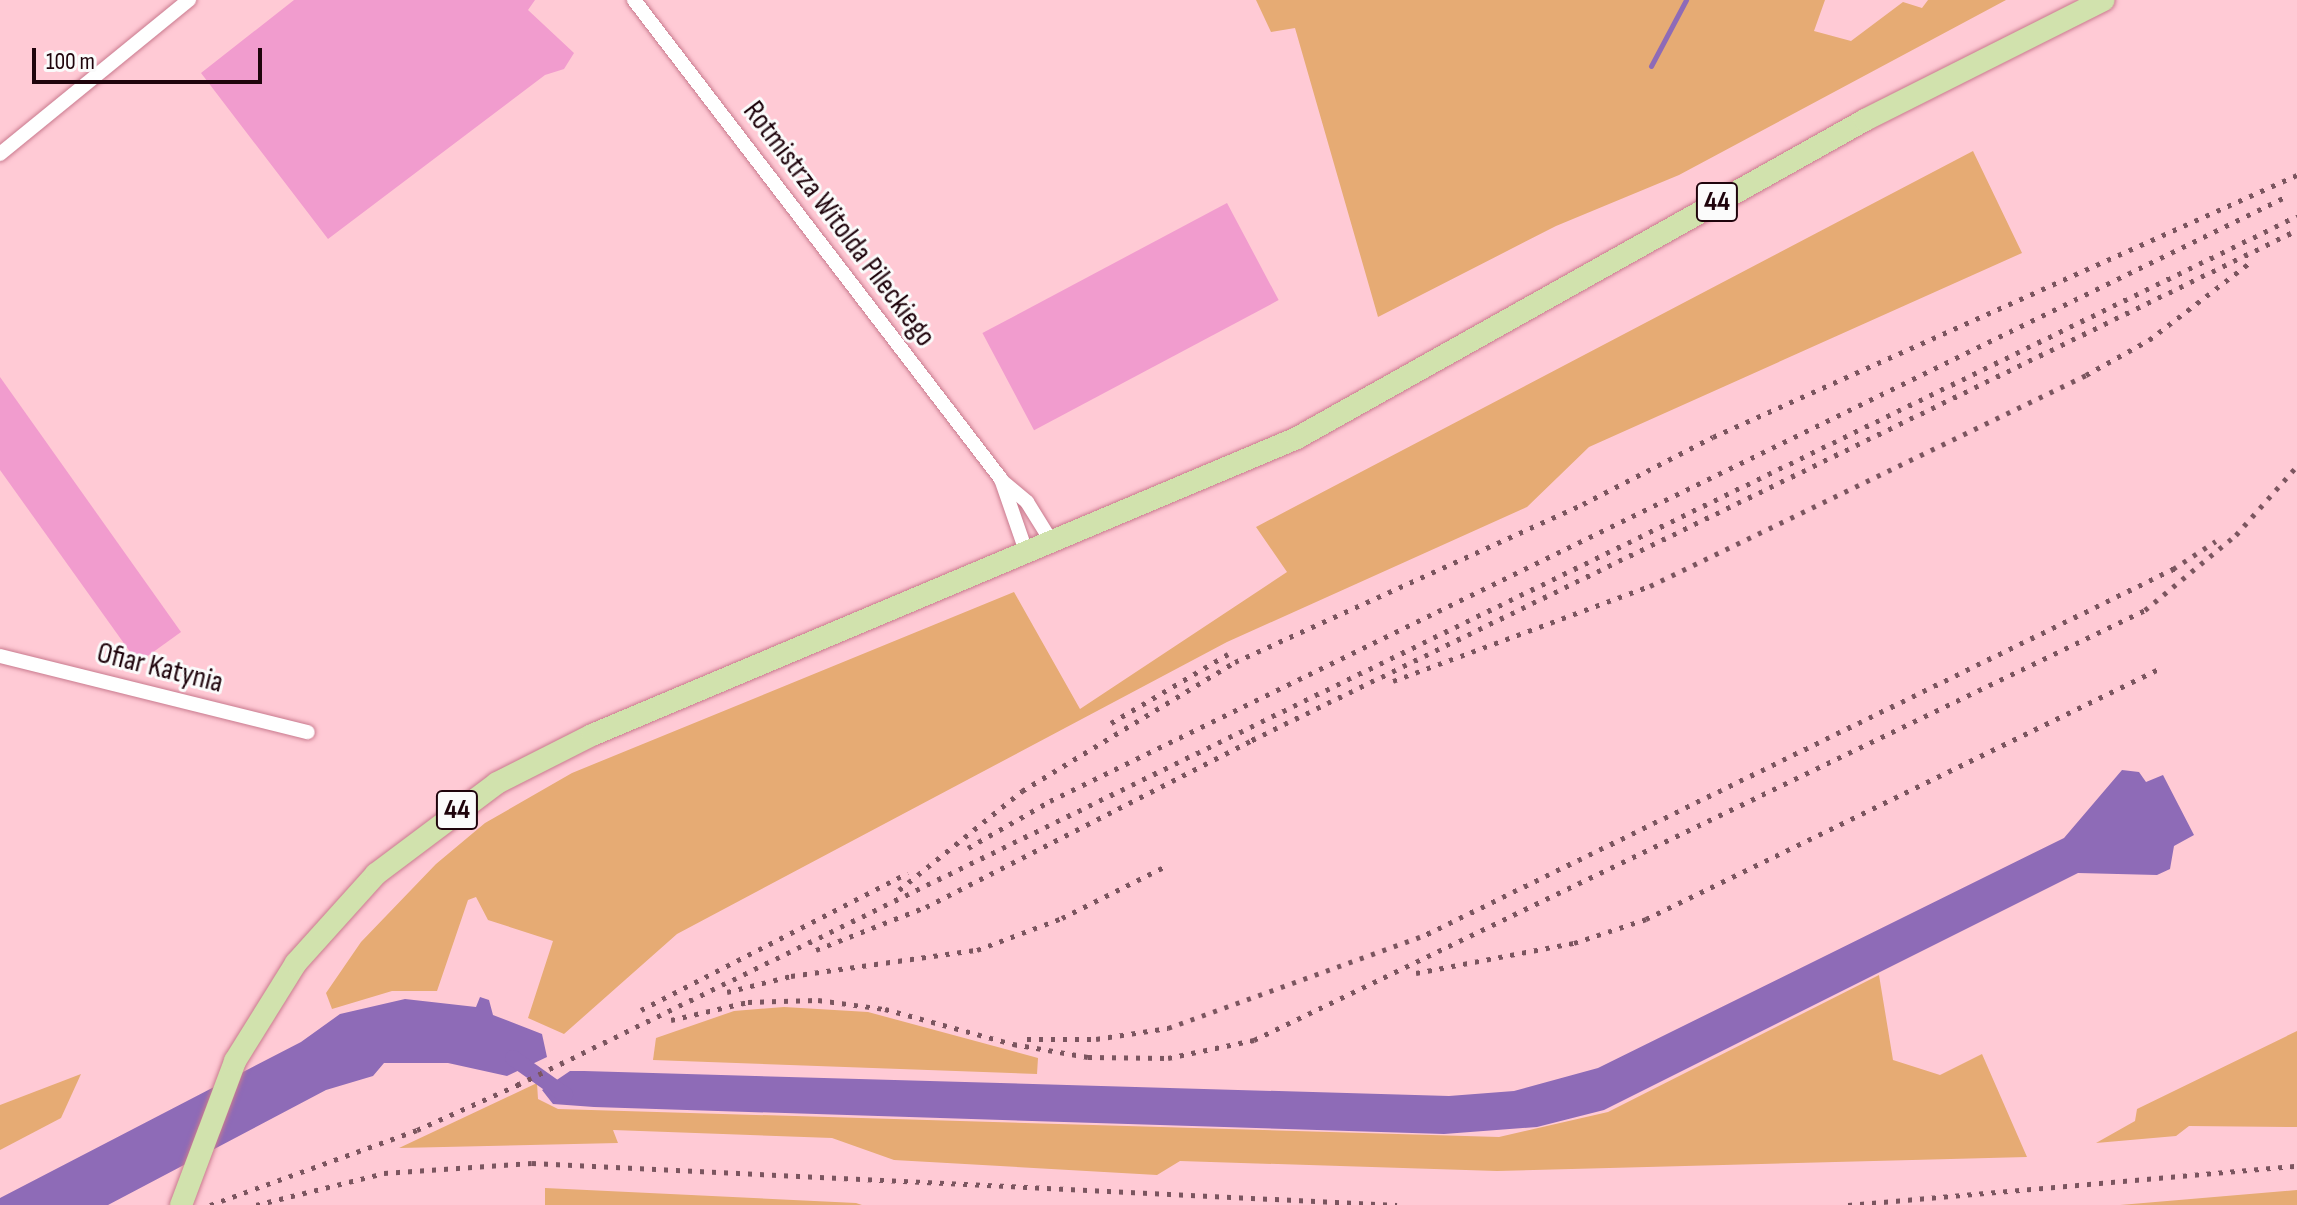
<!DOCTYPE html>
<html>
<head>
<meta charset="utf-8">
<style>
  body { margin:0 }
  #map { position:relative; width:2297px; height:1205px; overflow:hidden; background:#ffcad5; font-family:"Sofia Sans Condensed",sans-serif }
  div>[style] { position:absolute }
  .green>* { inset:0; background:#e6ab74 }
  .water>* { inset:0; background:#8e6bb7 }
  .stream>* { height:5px; margin:-2.5px; padding:0 2.5px; transform-origin:2.5px; border-radius:2.5px; background:#8e6bb7 }
  .canal>* { height:16px; margin:-8px; padding:0 8px; transform-origin:8px; border-radius:8px; background:#8e6bb7 }
  .building>* { inset:0; background:#f19cce; transform-origin:0 0 }
  .roads { filter:drop-shadow(0 0 2px #c97a8e) drop-shadow(0 0 2px #c97a8e) }
  .minor>* { height:14px; margin:-7px; padding:0 7px; transform-origin:7px; border-radius:7px; background:#fff }
  .primary>* { height:22px; margin:-11px; padding:0 11px; transform-origin:11px; border-radius:11px; background:#d1e2ad }
  .rail>* { height:5px; margin-top:-2.5px; transform-origin:0; background:repeating-linear-gradient(90deg,#7b555f 0 4px,transparent 0 12px) }
  span { translate:-50% -50%; white-space:nowrap; text-align:center; line-height:1.15; -webkit-text-stroke:6px #fbfbfb; paint-order:stroke }
  .shield-label span { padding:2px 6px; background:#fbfbfb; border:2px solid; border-radius:6px; -webkit-text-stroke-width:0 }
  .shield-label { font-size:28px; color:#1f040c; font-weight:700 }
  .street-label { font-size:30px; color:#1f040c }
  .scale { position:absolute; left:32px; top:48px; width:230px; height:36px; box-sizing:border-box; border:4px solid #1f040c; border-top:0; padding-left:10px; font-size:24px; line-height:28px; white-space:nowrap; color:#1f040c; -webkit-text-stroke:6px #fbfbfb; paint-order:stroke }
</style>
</head>
<body>
<div id="map">
  <div class="green">
    <div style="clip-path:polygon(1256px 0,1825px 0,1814px 31px,1851px 41px,1903px 2px,1922px 8px,1928px 0,2006px 0,1679px 175px,1556px 226px,1378px 317px,1295px 28px,1271px 32px)"></div>
    <div style="clip-path:polygon(1973px 151px,2022px 253px,1589px 447px,1527px 507px,1227px 642px,677px 934px,564px 1034px,528px 1018px,553px 941px,488px 920px,476px 897px,468px 900px,437px 991px,392px 991px,332px 1009px,326px 993px,361px 942px,436px 864px,485px 823px,572px 773px,1014px 592px,1080px 709px,1287px 572px,1256px 527px)"></div>
    <div style="clip-path:polygon(1879px 975px,1893px 1060px,1940px 1075px,1982px 1054px,2027px 1157px,1497px 1171px,1180px 1161px,1157px 1175px,894px 1160px,832px 1138px,613px 1130px,618px 1143px,399px 1148px,537px 1083px,538px 1099px,558px 1109px,1499px 1137px,1608px 1112px)"></div>
    <div style="clip-path:polygon(784px 1007px,868px 1012px,1038px 1058px,1037px 1074px,653px 1060px,656px 1038px,734px 1011px)"></div>
    <div style="clip-path:polygon(2297px 1031px,2297px 1127px,2189px 1126px,2176px 1136px,2096px 1143px,2135px 1121px,2137px 1109px)"></div>
    <div style="clip-path:polygon(81px 1074px,61px 1118px,0 1150px,0 1105px)"></div>
    <div style="clip-path:polygon(545px 1188px,856px 1203px,862px 1205px,545px 1205px)"></div>
    <div style="clip-path:polygon(2297px 1190px,2297px 1205px,2120px 1205px)"></div>
  </div>
  <div class="water">
    <div style="clip-path:polygon(2122px 770px,2139px 772px,2146px 782px,2163px 775px,2194px 835px,2174px 846px,2170px 869px,2157px 875px,2078px 873px,1604px 1110px,1537px 1127px,1444px 1134px,594px 1107px,553px 1104px,542px 1090px,570px 1071px,584px 1071px,1449px 1096px,1514px 1091px,1598px 1068px,2064px 838px)"></div>
    <div style="clip-path:polygon(480px 997px,489px 1000px,493px 1015px,542px 1034px,547px 1057px,507px 1076px,448px 1063px,384px 1063px,373px 1076px,326px 1090px,108px 1205px,0 1205px,0 1198px,301px 1042px,340px 1014px,405px 999px,476px 1007px)"></div>
  </div>
  <div class="stream">
    <div style="left:1651px;top:66px;width:75px;rotate:-62.1deg"></div>
  </div>
  <div class="canal">
    <div style="left:513px;top:1058px;width:64px;rotate:35.4deg"></div>
  </div>
  <div class="building">
    <div style="clip-path:polygon(294px 0,535px 0,528px 10px,574px 53px,564px 69px,545px 75px,328px 239px,201px 73px)"></div>
    <div style="left:1227px;top:203px;width:110px;height:277px;rotate:62deg"></div>
    <div style="clip-path:polygon(0 377px,181px 632px,138px 663px,0 470px)"></div>
  </div>
  <div class="roads">
    <div class="minor">
      <div style="left:634px;top:0;width:603px;rotate:52.54deg"></div>
      <div style="left:1001px;top:479px;width:79px;rotate:70.9deg"></div>
      <div style="left:0;top:154px;width:244px;rotate:-39.2deg"></div>
      <div style="left:1001px;top:480px;width:34px;rotate:40deg"></div>
      <div style="left:1027px;top:502px;width:49px;rotate:58.2deg"></div>
      <div style="left:0;top:656px;width:317px;rotate:13.9deg"></div>
    </div>
    <div class="primary">
      <div style="left:181px;top:1205px;width:154px;rotate:-69.4deg"></div>
      <div style="left:235px;top:1061px;width:115px;rotate:-58.1deg"></div>
      <div style="left:296px;top:963px;width:120px;rotate:-48deg"></div>
      <div style="left:376px;top:874px;width:151px;rotate:-36.9deg"></div>
      <div style="left:497px;top:783px;width:106px;rotate:-26.8deg"></div>
      <div style="left:592px;top:735px;width:765px;rotate:-22.84deg"></div>
      <div style="left:1297px;top:438px;width:651px;rotate:-29.24deg"></div>
      <div style="left:1865px;top:120px;width:267px;rotate:-26.7deg"></div>
    </div>
  </div>
  <div class="rail">
    <div style="left:1393px;top:681px;width:274px;rotate:-20.3deg"></div>
    <div style="left:1650px;top:586px;width:484px;rotate:-25.8deg"></div>
    <div style="left:2086px;top:375px;width:72px;rotate:-29.1deg"></div>
    <div style="left:2149px;top:340px;width:130px;rotate:-37.5deg"></div>
    <div style="left:1111px;top:723px;width:136px;rotate:-30.5deg"></div>
    <div style="left:968px;top:848px;width:95px;rotate:-29.8deg"></div>
    <div style="left:1050px;top:801px;width:1379px;rotate:-26.06deg"></div>
    <div style="left:899px;top:890px;width:158px;rotate:-38.8deg"></div>
    <div style="left:1022px;top:791px;width:249px;rotate:-31.2deg"></div>
    <div style="left:1235px;top:662px;width:382px;rotate:-24.4deg"></div>
    <div style="left:1583px;top:504px;width:146px;rotate:-27.3deg"></div>
    <div style="left:1713px;top:437px;width:640px;rotate:-24.16deg"></div>
    <div style="left:816px;top:950px;width:118px;rotate:-21.4deg"></div>
    <div style="left:926px;top:907px;width:366px;rotate:-27.1deg"></div>
    <div style="left:1252px;top:740px;width:1163px;rotate:-26.01deg"></div>
    <div style="left:1416px;top:973px;width:161px;rotate:-10.8deg"></div>
    <div style="left:1574px;top:943px;width:76px;rotate:-18.4deg"></div>
    <div style="left:1646px;top:919px;width:575px;rotate:-25.99deg"></div>
    <div style="left:727px;top:992px;width:66px;rotate:-14deg"></div>
    <div style="left:791px;top:976px;width:188px;rotate:-8deg"></div>
    <div style="left:977px;top:950px;width:91px;rotate:-20.6deg"></div>
    <div style="left:1062px;top:918px;width:114px;rotate:-26.6deg"></div>
    <div style="left:641px;top:1010px;width:300px;rotate:-27.2deg"></div>
    <div style="left:671px;top:1020px;width:79px;rotate:-13.2deg"></div>
    <div style="left:748px;top:1002px;width:70px;rotate:-1.6deg"></div>
    <div style="left:818px;top:1000px;width:68px;rotate:7.7deg"></div>
    <div style="left:885px;top:1009px;width:133px;rotate:15.3deg"></div>
    <div style="left:1013px;top:1044px;width:76px;rotate:9.8deg"></div>
    <div style="left:1088px;top:1057px;width:80px;rotate:0.7deg"></div>
    <div style="left:1168px;top:1058px;width:88px;rotate:-11.8deg"></div>
    <div style="left:1254px;top:1040px;width:989px;rotate:-25.76deg"></div>
    <div style="left:2145px;top:610px;width:118px;rotate:-39.5deg"></div>
    <div style="left:2236px;top:535px;width:92px;rotate:-48.5deg"></div>
    <div style="left:1027px;top:1039px;width:69px"></div>
    <div style="left:1096px;top:1039px;width:73px;rotate:-8.7deg"></div>
    <div style="left:1168px;top:1028px;width:276px;rotate:-19.9deg"></div>
    <div style="left:1427px;top:934px;width:831px;rotate:-26.07deg"></div>
    <div style="left:2173px;top:569px;width:51px;rotate:-33.1deg"></div>
    <div style="left:210px;top:1205px;width:220px;rotate:-19.9deg"></div>
    <div style="left:417px;top:1130px;width:110px;rotate:-24.2deg"></div>
    <div style="left:517px;top:1085px;width:1981px;rotate:-26.02deg"></div>
    <div style="left:256px;top:1205px;width:132px;rotate:-14deg"></div>
    <div style="left:384px;top:1173px;width:148px;rotate:-3.9deg"></div>
    <div style="left:532px;top:1163px;width:866px;rotate:2.78deg"></div>
    <div style="left:1848px;top:1205px;width:451px;rotate:-5deg"></div>
  </div>
  <div class="shield-label">
    <span style="left:1717px;top:202px">44</span>
    <span style="left:457px;top:810px">44</span>
  </div>
  <div class="street-label">
    <span style="left:839px;top:224px;rotate:53deg">Rotmistrza Witolda Pileckiego</span>
    <span style="left:160px;top:668px;rotate:14deg">Ofiar Katynia</span>
  </div>
  <div class="scale">100 m</div>
</div>
</body>
</html>
